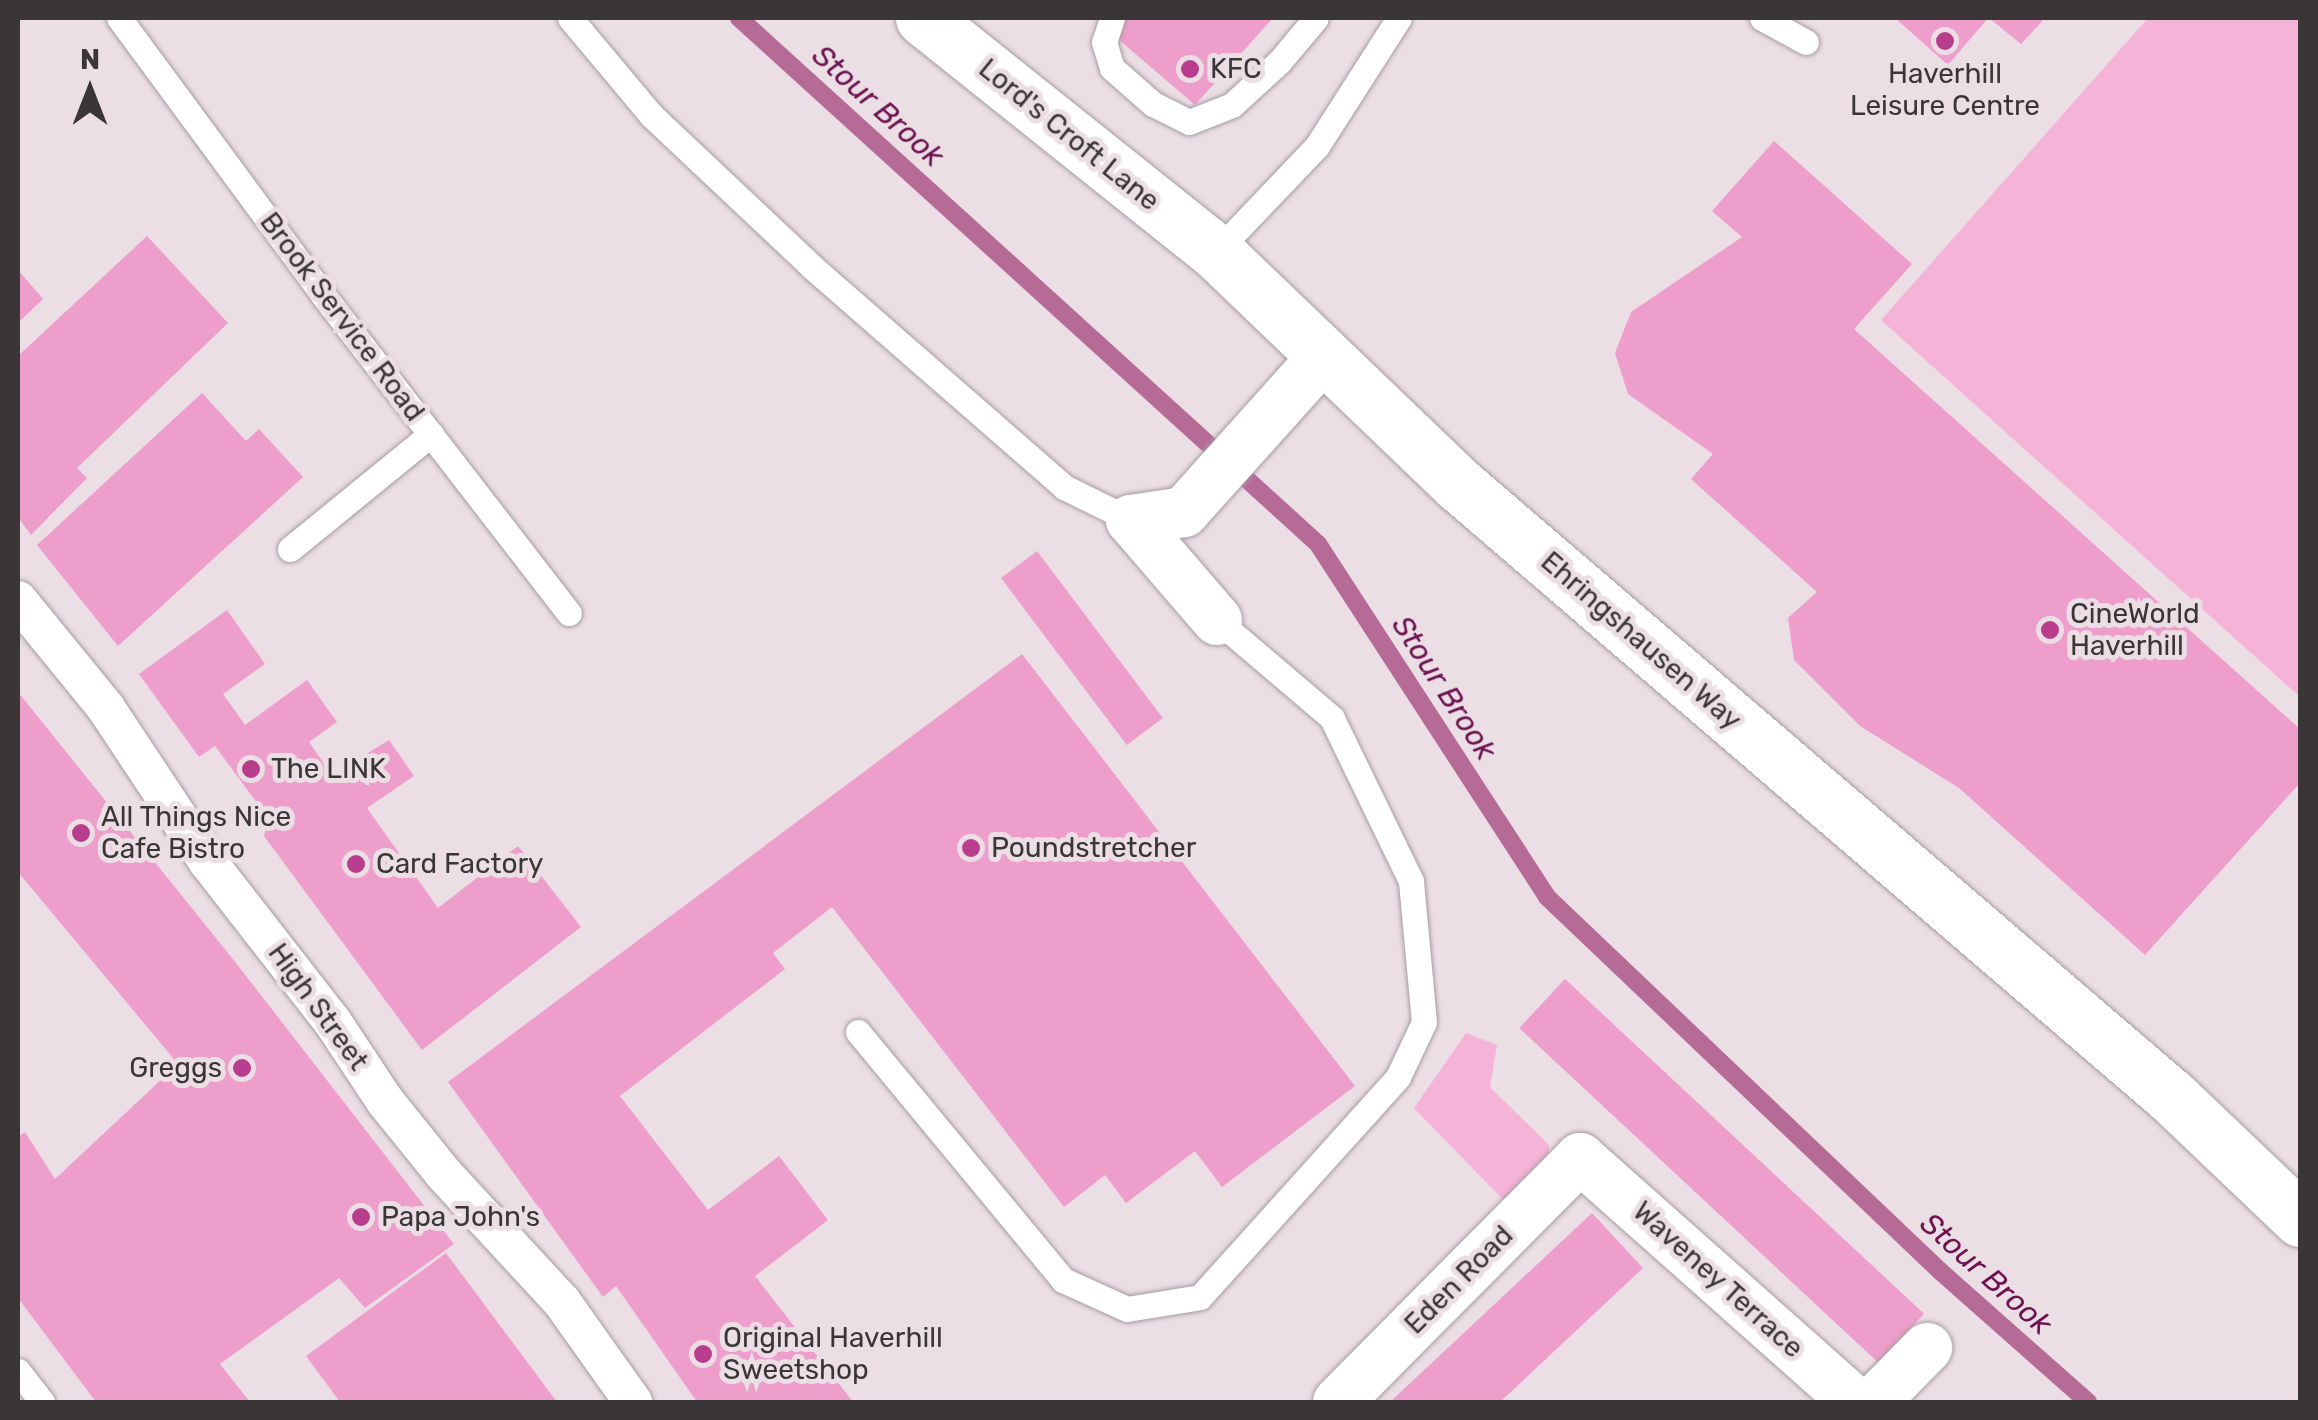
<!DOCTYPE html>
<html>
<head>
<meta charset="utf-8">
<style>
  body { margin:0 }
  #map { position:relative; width:2318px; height:1420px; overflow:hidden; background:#ebdee5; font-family:Rubik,sans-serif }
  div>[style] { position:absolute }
  .green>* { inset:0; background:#f5b3d7 }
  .stream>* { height:18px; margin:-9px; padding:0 9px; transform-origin:9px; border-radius:9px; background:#b56b96 }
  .building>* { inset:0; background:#ed9ecb; transform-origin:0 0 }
  .roads { filter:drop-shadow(0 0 2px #a79ca2) drop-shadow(0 0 2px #a79ca2) }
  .service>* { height:25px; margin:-12.5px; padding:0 12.5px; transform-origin:12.5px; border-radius:12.5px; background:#fff }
  .pedestrian>* { height:38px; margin:-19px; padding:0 19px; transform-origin:19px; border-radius:19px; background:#fff }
  .minor>* { height:50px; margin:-25px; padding:0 25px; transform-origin:25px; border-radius:25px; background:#fff }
  .primary>* { height:55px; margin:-27.5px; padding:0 27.5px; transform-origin:27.5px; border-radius:27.5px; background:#fff }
  .dots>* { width:28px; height:28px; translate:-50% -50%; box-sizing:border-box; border:5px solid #ebdee5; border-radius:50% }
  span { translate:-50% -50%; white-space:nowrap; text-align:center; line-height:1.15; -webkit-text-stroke:10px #ebdee5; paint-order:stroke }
  .poi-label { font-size:28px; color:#3a3537 }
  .left { translate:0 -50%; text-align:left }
  .right { translate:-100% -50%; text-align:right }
  .street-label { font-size:28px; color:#3a3537 }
  .water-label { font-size:30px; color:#6d1350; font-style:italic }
  .frame { position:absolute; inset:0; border:20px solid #3a3537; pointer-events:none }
  .north { position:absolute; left:40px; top:40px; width:100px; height:100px; -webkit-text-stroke:8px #ebdee5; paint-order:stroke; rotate:0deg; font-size:28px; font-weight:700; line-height:40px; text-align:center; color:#3a3537 }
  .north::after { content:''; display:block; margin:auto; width:35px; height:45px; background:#3a3537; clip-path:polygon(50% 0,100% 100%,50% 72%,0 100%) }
</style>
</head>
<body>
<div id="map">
  <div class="green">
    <div style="clip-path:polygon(2148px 18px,2300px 18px,2300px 697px,1881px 320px)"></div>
    <div style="clip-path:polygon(1466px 1033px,1497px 1045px,1490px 1087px,1549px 1145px,1549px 1164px,1514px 1211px,1414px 1108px)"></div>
  </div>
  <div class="stream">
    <div style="left:739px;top:18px;width:782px;rotate:42.25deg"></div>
    <div style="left:1318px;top:544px;width:421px;rotate:57deg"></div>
    <div style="left:1547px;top:897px;width:543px;rotate:43.58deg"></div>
    <div style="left:1940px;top:1271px;width:198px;rotate:41.5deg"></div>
  </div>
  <div class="building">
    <div style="clip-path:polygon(1126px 18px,1273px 18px,1195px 105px,1111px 33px)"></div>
    <div style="clip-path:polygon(1895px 18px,1988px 18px,1948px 65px)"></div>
    <div style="clip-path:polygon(1989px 18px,2045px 18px,2021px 44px)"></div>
    <div style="clip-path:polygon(1774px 141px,1912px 264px,1854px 329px,2300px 729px,2300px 783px,2145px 955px,1959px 788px,1860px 726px,1794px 660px,1788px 618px,1817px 592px,1691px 479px,1713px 454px,1628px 394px,1615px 353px,1631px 312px,1742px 237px,1712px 211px)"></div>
    <div style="clip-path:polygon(147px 236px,228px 323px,77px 468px,87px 478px,31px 535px,18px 517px,18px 356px)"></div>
    <div style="clip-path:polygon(18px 270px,43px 299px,18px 323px)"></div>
    <div style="clip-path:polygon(202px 393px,246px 441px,259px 429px,303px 477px,118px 646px,37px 545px)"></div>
    <div style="left:1037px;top:551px;width:209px;height:45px;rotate:53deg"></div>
    <div style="clip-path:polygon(227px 610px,265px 664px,223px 694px,245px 725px,307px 680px,337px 722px,309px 742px,332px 775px,389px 740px,414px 776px,367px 808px,438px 908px,518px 846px,581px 927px,422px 1050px,264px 836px,269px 819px,215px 746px,199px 757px,139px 674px)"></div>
    <div style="clip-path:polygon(1022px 654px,1355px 1086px,1222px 1187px,1195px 1151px,1126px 1203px,1105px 1175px,1064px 1207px,832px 907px,773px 953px,785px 969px,620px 1096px,708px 1210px,779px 1156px,828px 1220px,755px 1276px,853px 1402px,697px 1402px,616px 1286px,603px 1297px,448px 1082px)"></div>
    <div style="clip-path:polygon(18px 692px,236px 963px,454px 1244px,365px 1308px,339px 1278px,220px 1364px,250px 1402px,96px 1402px,18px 1298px,18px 1137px,25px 1132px,55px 1179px,178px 1064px,18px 872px)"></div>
    <div style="left:1565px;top:979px;width:491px;height:67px;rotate:43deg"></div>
    <div style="clip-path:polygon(1592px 1213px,1643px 1268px,1500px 1402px,1390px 1402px)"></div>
    <div style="clip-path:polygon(446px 1253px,557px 1402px,340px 1402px,306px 1356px)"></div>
  </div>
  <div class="roads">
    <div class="service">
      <div style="left:119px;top:18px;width:344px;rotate:53.6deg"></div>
      <div style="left:323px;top:295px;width:402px;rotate:52.3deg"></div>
      <div style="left:570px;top:18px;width:128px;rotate:50.1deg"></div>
      <div style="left:652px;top:116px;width:220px;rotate:43.3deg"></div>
      <div style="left:812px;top:267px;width:335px;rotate:41.1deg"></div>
      <div style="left:1064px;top:487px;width:75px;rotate:26.2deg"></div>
      <div style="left:1112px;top:18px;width:25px;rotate:108deg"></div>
      <div style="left:1104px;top:42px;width:27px;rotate:73deg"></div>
      <div style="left:1112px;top:68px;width:55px;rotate:41.3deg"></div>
      <div style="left:1153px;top:104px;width:40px;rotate:26.6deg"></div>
      <div style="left:1189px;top:122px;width:46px;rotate:-21.6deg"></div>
      <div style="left:1232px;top:105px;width:64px;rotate:-42.5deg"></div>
      <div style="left:1279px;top:62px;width:57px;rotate:-49.9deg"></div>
      <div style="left:1762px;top:18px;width:50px;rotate:28.6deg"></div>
      <div style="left:1216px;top:252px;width:146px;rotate:-46.4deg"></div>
      <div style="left:1317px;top:146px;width:152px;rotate:-57.4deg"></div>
      <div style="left:290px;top:549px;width:182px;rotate:-39.2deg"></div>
      <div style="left:858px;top:1032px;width:322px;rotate:50.4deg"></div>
      <div style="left:1063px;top:1280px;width:70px;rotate:24.4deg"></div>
      <div style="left:1127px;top:1309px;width:74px;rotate:-9.3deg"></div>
      <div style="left:1200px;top:1297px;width:296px;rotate:-48deg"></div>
      <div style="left:1398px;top:1077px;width:61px;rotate:-64.7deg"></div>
      <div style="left:1424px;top:1022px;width:142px;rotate:-95.3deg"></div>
      <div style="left:1411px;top:881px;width:181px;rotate:-115.9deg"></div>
      <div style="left:1332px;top:718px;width:151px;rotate:-139.6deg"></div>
      <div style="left:18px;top:1371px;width:39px;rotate:52deg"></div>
    </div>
    <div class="pedestrian">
      <div style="left:18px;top:600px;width:139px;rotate:50.8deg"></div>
      <div style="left:106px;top:708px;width:185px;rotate:56.5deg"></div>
      <div style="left:208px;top:862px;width:202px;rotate:52.1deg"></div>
      <div style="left:332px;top:1021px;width:96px;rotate:56.5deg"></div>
      <div style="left:385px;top:1101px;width:92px;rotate:51.1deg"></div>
      <div style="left:443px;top:1173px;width:176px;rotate:47.3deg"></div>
      <div style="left:562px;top:1302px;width:123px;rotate:54.6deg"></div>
    </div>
    <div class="minor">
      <div style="left:1131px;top:520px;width:54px;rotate:-8.6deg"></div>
      <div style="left:1184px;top:512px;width:207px;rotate:-48.1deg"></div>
      <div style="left:1131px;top:520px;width:132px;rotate:49.3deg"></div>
      <div style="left:1338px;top:1402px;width:344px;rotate:-45.2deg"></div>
      <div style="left:1580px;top:1158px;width:368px;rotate:41.6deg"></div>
      <div style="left:1874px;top:1402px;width:76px;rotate:-45.5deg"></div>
    </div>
    <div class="primary">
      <div style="left:923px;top:18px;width:375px;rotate:38.6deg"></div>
      <div style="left:1216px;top:252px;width:335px;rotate:43.8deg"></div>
      <div style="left:1458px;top:484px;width:941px;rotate:40.65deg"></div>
      <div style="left:2172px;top:1097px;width:177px;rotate:43.6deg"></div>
    </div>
  </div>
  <div class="dots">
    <div style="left:1945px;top:41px;background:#b93d8d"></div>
    <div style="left:1190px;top:69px;background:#b93d8d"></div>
    <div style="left:2050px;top:630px;background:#b93d8d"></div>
    <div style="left:251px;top:769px;background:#b93d8d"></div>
    <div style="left:81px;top:833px;background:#b93d8d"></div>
    <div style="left:971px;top:848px;background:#b93d8d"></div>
    <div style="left:356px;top:864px;background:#b93d8d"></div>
    <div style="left:242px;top:1068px;background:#b93d8d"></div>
    <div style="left:361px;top:1217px;background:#b93d8d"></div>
    <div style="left:703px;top:1354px;background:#b93d8d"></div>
  </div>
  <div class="poi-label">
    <span class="left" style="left:1210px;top:69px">KFC</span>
    <span style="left:1945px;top:90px">Haverhill<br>Leisure Centre</span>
    <span class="left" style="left:2070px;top:630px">CineWorld<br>Haverhill</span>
    <span class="left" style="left:271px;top:769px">The LINK</span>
    <span class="left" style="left:101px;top:833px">All Things Nice<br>Cafe Bistro</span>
    <span class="left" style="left:991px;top:848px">Poundstretcher</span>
    <span class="left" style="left:376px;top:864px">Card Factory</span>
    <span class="right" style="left:222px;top:1068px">Greggs</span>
    <span class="left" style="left:381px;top:1217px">Papa John's</span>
    <span class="left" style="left:723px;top:1354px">Original Haverhill<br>Sweetshop</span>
  </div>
  <div class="street-label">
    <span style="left:1069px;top:135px;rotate:39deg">Lord's Croft Lane</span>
    <span style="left:342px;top:317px;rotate:53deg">Brook Service Road</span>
    <span style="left:1641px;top:641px;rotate:41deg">Ehringshausen Way</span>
    <span style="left:318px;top:1007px;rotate:54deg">High Street</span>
    <span style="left:1459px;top:1280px;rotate:-45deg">Eden Road</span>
    <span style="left:1718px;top:1280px;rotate:42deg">Waveney Terrace</span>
  </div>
  <div class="water-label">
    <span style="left:878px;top:106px;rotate:42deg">Stour Brook</span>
    <span style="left:1444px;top:688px;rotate:57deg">Stour Brook</span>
    <span style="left:1986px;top:1274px;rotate:42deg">Stour Brook</span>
  </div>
  <div class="frame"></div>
  <div class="north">N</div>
</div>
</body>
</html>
